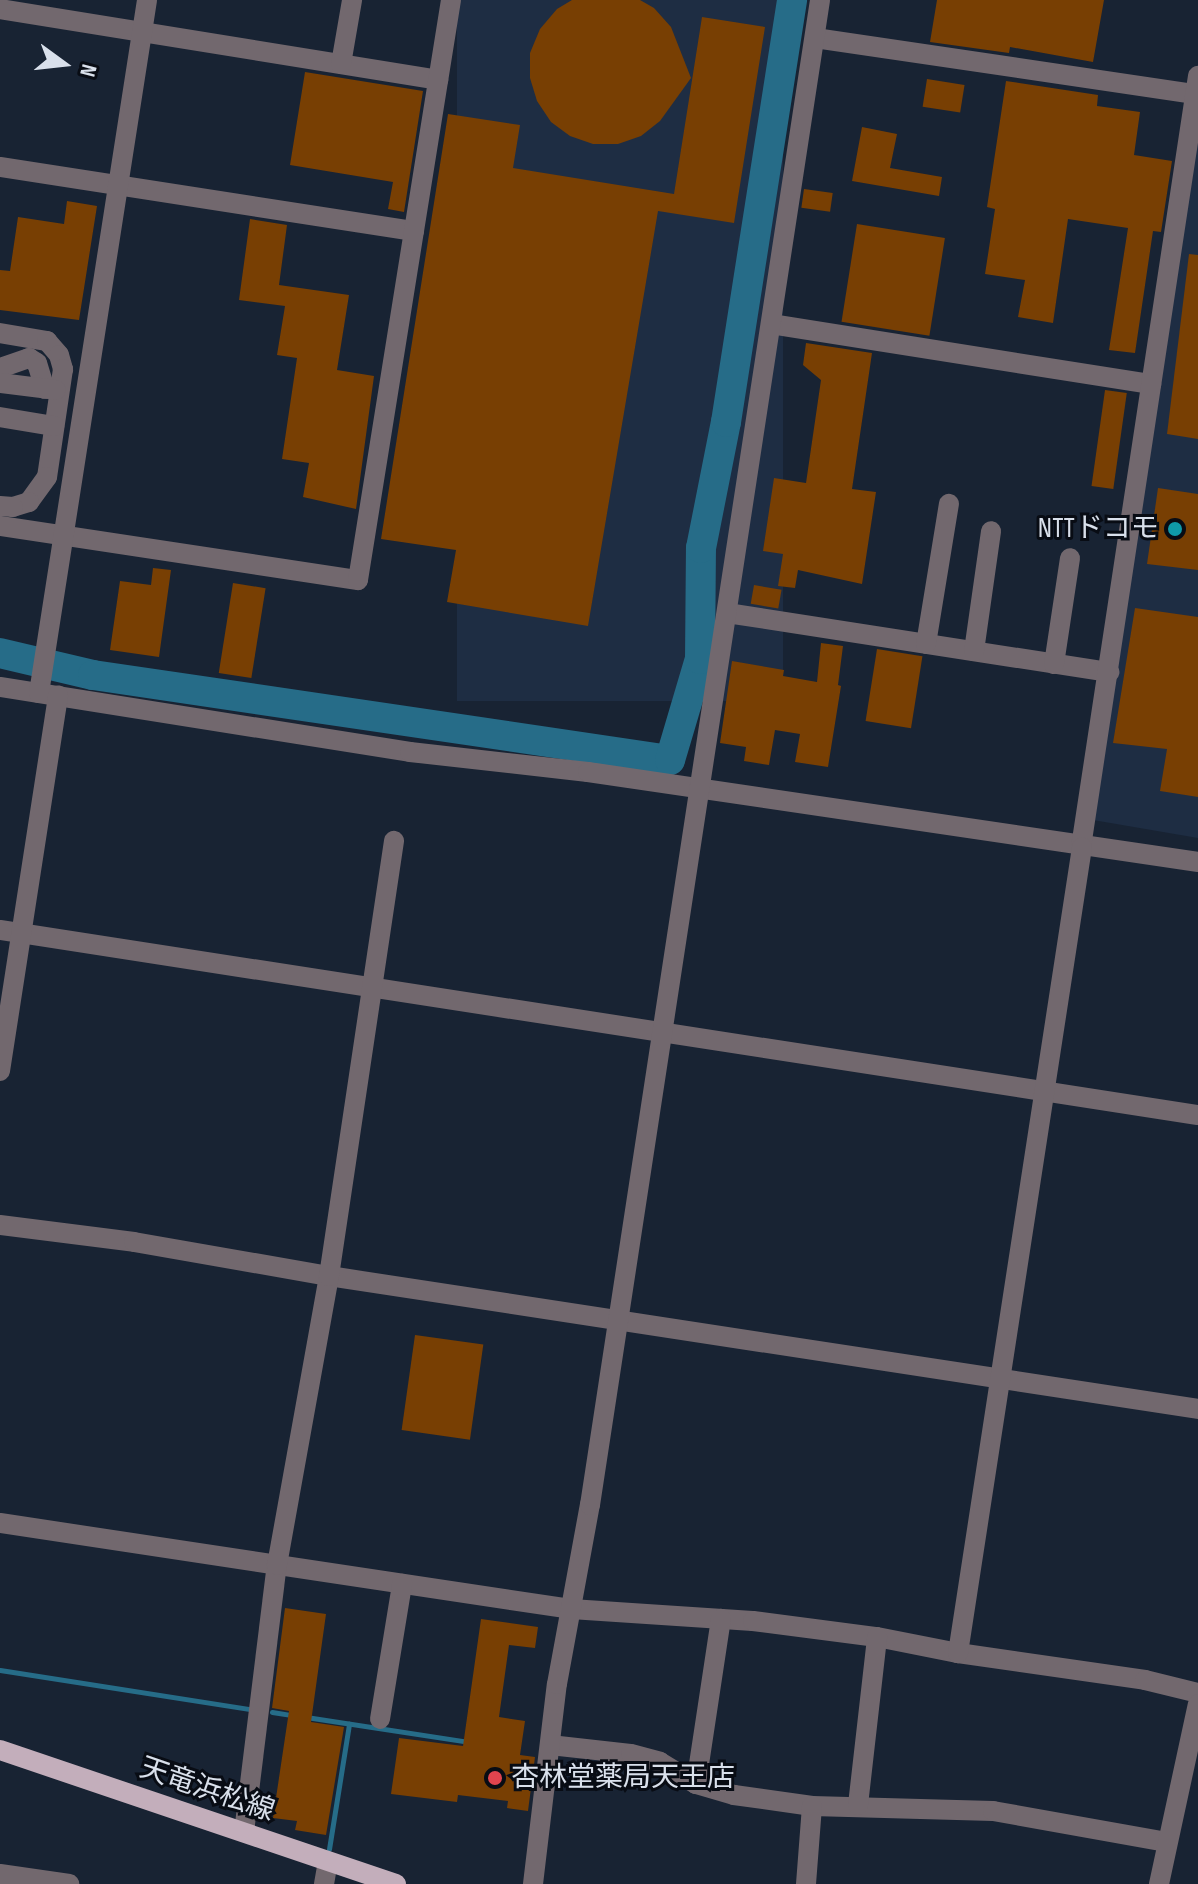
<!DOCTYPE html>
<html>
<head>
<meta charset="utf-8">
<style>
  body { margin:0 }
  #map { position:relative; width:1198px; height:1884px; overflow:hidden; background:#182333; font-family:"Sofia Sans Condensed","Noto Sans JP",sans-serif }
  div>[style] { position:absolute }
  .built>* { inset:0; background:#1e2d43; transform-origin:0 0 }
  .stream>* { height:5px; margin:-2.5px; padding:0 2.5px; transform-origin:2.5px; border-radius:2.5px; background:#266c88 }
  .river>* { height:30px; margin:-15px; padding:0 15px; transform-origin:15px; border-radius:15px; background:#266c88 }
  .building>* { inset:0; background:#783f03; transform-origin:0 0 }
  .minor>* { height:20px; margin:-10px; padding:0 10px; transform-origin:10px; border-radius:10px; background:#72686e }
  .major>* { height:20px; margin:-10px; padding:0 10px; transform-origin:10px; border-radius:10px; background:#c3aebb }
  .dots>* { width:22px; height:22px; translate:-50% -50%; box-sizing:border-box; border:4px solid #080c14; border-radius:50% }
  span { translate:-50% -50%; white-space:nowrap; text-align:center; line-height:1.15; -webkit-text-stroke:6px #080c14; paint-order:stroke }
  .poi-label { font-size:28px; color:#d9e0eb }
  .right { translate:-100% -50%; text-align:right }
  .left { translate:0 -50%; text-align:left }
  .street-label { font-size:28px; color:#d9e0eb }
  .north { position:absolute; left:24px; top:24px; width:80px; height:80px; -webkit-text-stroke:6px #080c14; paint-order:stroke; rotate:105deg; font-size:22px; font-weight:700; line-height:32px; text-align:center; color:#d9e0eb }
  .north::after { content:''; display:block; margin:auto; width:28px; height:36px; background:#d9e0eb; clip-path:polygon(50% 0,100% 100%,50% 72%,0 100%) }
</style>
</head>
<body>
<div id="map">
  <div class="built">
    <div style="left:457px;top:0;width:326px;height:701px"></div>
    <div style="clip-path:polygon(1198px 124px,1198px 838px,1093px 820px)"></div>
  </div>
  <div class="stream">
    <div style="left:0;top:1670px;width:253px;rotate:8.9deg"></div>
    <div style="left:272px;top:1712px;width:20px;rotate:9deg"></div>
    <div style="left:306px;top:1717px;width:166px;rotate:8.7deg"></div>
    <div style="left:329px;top:1849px;width:127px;rotate:-80.9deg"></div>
  </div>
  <div class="river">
    <div style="left:0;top:653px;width:96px;rotate:13.3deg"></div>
    <div style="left:93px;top:675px;width:583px;rotate:8.38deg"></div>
    <div style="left:670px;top:760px;width:105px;rotate:-73.5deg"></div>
    <div style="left:700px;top:659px;width:111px;rotate:-89.5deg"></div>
    <div style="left:701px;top:548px;width:128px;rotate:-78.8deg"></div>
    <div style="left:726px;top:422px;width:427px;rotate:-81.1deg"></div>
  </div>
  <div class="building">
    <div style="clip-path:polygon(572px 0,640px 0,654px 8px,671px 27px,691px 78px,660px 121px,641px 136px,618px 144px,593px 144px,570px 136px,551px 122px,537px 101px,530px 78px,530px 53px,540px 29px,557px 9px)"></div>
    <div style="clip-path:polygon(937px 0,1104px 0,1093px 62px,1010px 47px,1009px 53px,930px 42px)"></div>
    <div style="clip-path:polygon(702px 17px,765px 27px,734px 223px,658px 211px,588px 626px,447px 602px,456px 550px,381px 539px,448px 114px,520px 125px,513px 168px,674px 194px)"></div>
    <div style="clip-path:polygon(305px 72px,423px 91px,404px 212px,388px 209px,393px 182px,290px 165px)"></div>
    <div style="left:927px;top:79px;width:38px;height:28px;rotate:9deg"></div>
    <div style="clip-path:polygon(1006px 81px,1098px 95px,1097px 106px,1140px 112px,1134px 155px,1172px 161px,1161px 232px,1153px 231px,1135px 353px,1109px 350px,1128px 228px,1068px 219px,1053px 323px,1018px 317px,1025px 280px,985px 274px,995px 209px,987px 207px)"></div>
    <div style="clip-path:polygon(862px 127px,897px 134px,890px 168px,942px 177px,939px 196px,852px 181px)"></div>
    <div style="left:804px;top:189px;width:29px;height:19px;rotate:8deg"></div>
    <div style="clip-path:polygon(67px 201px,97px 206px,79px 320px,0 310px,0 270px,10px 271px,18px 217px,64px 224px)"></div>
    <div style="clip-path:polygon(250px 219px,287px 225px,279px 285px,349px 295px,337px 370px,374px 376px,356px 509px,303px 497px,309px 463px,282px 459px,297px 358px,277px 355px,285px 306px,239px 300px)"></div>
    <div style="left:857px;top:224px;width:89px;height:99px;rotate:9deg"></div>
    <div style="clip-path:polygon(1189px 254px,1198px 255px,1198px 439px,1167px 434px)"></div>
    <div style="clip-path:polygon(806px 343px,872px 353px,852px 489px,876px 492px,862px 584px,798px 570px,795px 588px,778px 586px,783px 554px,763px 551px,774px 478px,806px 483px,821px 380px,803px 365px)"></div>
    <div style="left:1105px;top:390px;width:22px;height:97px;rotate:8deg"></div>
    <div style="clip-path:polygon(1158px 488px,1198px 494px,1198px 570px,1147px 564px)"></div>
    <div style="clip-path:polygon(153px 568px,171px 570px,159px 657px,110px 650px,120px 581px,151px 585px)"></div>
    <div style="left:233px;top:583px;width:33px;height:91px;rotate:9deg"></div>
    <div style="left:754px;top:585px;width:28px;height:19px;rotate:10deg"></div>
    <div style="clip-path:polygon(1135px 608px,1198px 617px,1198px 797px,1160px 791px,1167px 749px,1113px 743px)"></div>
    <div style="clip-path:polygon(821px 643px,843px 646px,838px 685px,841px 686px,828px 767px,795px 762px,800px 734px,775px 730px,769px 765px,744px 761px,746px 747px,720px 743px,732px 661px,784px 670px,783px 676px,817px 682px)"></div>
    <div style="left:877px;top:649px;width:46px;height:73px;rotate:9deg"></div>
    <div style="left:415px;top:1335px;width:69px;height:96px;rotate:8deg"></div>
    <div style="clip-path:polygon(285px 1608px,326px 1614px,311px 1722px,344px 1727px,326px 1835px,295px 1830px,297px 1821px,273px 1818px,289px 1711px,272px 1708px)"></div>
    <div style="clip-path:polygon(481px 1619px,538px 1627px,535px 1648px,509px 1645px,499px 1717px,525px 1721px,520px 1755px,535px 1757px,528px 1811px,507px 1808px,508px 1801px,458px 1795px,457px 1802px,391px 1794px,399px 1738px,463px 1746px)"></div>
  </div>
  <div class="minor">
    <div style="left:0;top:9px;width:444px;rotate:9.2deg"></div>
    <div style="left:815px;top:38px;width:384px;rotate:8.4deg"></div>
    <div style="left:341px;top:64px;width:65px;rotate:-80.2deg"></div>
    <div style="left:0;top:167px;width:419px;rotate:8.8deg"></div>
    <div style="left:771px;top:324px;width:385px;rotate:9deg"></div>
    <div style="left:0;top:333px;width:48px;rotate:9.7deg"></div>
    <div style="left:47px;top:341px;width:18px;rotate:49deg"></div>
    <div style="left:59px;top:355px;width:15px;rotate:74deg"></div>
    <div style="left:63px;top:369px;width:109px;rotate:98.4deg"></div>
    <div style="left:47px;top:477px;width:31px;rotate:126deg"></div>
    <div style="left:29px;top:502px;width:17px;rotate:163deg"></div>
    <div style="left:13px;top:507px;width:13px;rotate:-176deg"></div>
    <div style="left:0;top:368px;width:31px;rotate:-19deg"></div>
    <div style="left:29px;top:358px;width:9px;rotate:32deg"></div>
    <div style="left:37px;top:363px;width:27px;rotate:73deg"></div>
    <div style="left:0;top:383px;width:56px;rotate:7.1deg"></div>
    <div style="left:0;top:417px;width:55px;rotate:9.5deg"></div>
    <div style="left:0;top:526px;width:362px;rotate:8.6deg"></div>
    <div style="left:358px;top:580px;width:587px;rotate:-80.89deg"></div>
    <div style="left:727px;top:613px;width:387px;rotate:8.8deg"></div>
    <div style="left:926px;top:644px;width:142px;rotate:-80.7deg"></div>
    <div style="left:974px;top:651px;width:121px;rotate:-81.9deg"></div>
    <div style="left:1054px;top:664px;width:107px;rotate:-81.4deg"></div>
    <div style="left:0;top:687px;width:415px;rotate:9deg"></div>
    <div style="left:410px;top:752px;width:179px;rotate:6.4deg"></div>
    <div style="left:588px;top:772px;width:617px;rotate:8.39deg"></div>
    <div style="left:39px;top:693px;width:701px;rotate:-81.14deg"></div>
    <div style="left:1081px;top:847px;width:780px;rotate:-81.37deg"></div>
    <div style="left:0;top:930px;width:1212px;rotate:8.78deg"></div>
    <div style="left:0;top:1071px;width:380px;rotate:-81.2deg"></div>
    <div style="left:0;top:1225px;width:135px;rotate:7.2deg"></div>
    <div style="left:134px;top:1242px;width:198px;rotate:9.9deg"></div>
    <div style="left:329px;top:1276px;width:879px;rotate:8.7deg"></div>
    <div style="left:0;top:1523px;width:577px;rotate:8.57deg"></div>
    <div style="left:571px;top:1609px;width:182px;rotate:3.8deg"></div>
    <div style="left:753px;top:1621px;width:125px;rotate:7.4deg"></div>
    <div style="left:877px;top:1637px;width:83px;rotate:11.2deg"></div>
    <div style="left:958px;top:1653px;width:189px;rotate:8.2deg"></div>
    <div style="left:1145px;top:1680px;width:55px;rotate:13.8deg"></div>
    <div style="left:958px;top:1653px;width:815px;rotate:-81.25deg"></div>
    <div style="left:380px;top:1719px;width:137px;rotate:-80.7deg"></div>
    <div style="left:550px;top:1745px;width:81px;rotate:6.3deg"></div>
    <div style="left:631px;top:1754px;width:30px;rotate:15deg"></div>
    <div style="left:660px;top:1762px;width:42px;rotate:31.4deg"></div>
    <div style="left:696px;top:1784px;width:40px;rotate:16deg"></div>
    <div style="left:734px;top:1795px;width:79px;rotate:8deg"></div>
    <div style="left:812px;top:1806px;width:181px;rotate:1.6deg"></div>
    <div style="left:993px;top:1811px;width:177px;rotate:10.1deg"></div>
    <div style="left:696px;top:1784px;width:167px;rotate:-81.4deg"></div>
    <div style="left:858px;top:1805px;width:169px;rotate:-83.5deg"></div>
    <div style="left:244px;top:1832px;width:269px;rotate:-83deg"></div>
    <div style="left:277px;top:1565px;width:294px;rotate:-79.8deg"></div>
    <div style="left:329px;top:1276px;width:440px;rotate:-81.5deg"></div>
    <div style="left:0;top:1874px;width:70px;rotate:8.2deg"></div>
    <div style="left:324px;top:1884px;width:23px;rotate:-80deg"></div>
    <div style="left:533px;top:1884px;width:201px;rotate:-83.2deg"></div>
    <div style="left:557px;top:1684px;width:182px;rotate:-79.6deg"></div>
    <div style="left:590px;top:1505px;width:1522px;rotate:-81.31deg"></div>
    <div style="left:806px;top:1884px;width:78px;rotate:-85.6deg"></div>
    <div style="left:1159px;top:1884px;width:184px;rotate:-77.8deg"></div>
  </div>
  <div class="major">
    <div style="left:0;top:1750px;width:418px;rotate:18.7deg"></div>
  </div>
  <div class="dots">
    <div style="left:1175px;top:529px;background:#0f9aa8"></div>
    <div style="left:495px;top:1778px;background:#e0444e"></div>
  </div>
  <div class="poi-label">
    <span class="right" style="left:1159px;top:529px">NTTドコモ</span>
    <span class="left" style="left:511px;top:1778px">杏林堂薬局天王店</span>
  </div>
  <div class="street-label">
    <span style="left:207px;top:1790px;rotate:19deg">天竜浜松線</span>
  </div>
  <div class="north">N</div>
</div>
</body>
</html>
